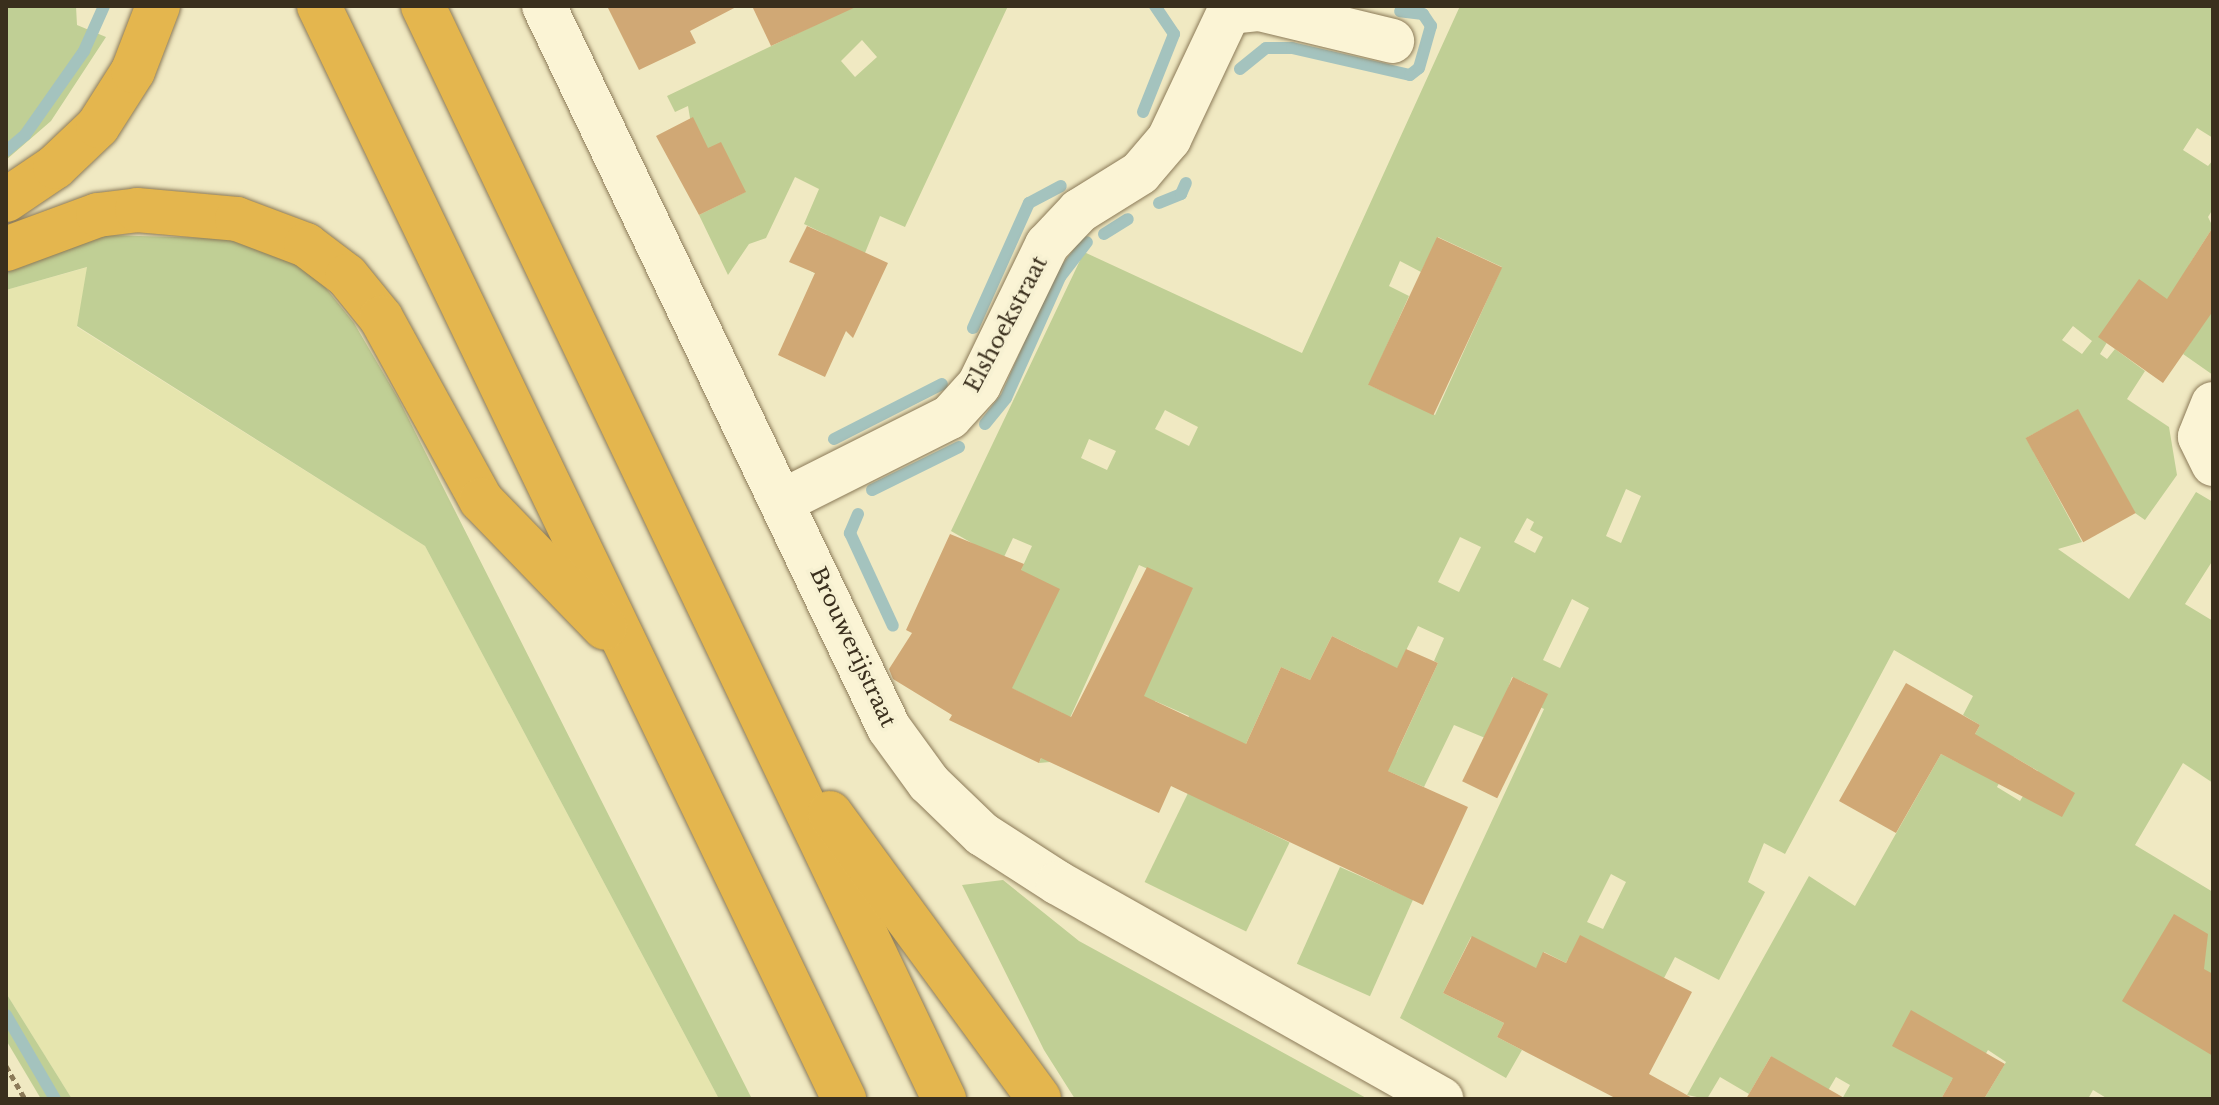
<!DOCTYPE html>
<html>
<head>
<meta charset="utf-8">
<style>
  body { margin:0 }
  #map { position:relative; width:2219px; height:1105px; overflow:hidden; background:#f0e9c2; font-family:"Libre Baskerville",serif }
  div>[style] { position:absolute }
  .farmland>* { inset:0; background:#e6e5ae }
  .green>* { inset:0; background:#c0cf95; transform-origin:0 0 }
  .stream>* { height:12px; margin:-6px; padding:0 6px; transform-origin:6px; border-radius:6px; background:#a4c3be }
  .building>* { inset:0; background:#d0a875; transform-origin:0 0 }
  .path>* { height:5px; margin-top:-2.5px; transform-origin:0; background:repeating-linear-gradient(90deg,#8b7a58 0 6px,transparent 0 10px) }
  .roads { filter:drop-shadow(0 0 2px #8b7a58) drop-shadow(0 0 2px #8b7a58) }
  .minor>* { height:44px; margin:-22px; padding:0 22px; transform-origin:22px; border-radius:22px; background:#fbf4d5 }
  .highway>* { height:44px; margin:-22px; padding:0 22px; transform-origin:22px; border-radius:22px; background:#e4b64e }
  span { translate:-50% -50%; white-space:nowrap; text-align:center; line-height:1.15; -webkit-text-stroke:7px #f7f1d2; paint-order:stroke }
  .street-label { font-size:22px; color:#3a2f1d }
  .frame { position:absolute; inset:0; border:8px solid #3a2f1d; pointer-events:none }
</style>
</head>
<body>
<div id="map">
  <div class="farmland">
    <div style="clip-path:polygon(88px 267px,77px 327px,425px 546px,719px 1099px,72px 1099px,6px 993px,6px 290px)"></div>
  </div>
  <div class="green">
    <div style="clip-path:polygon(6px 6px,76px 6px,77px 25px,106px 37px,51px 121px,6px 160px)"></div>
    <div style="clip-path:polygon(evenodd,804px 6px,1008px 6px,905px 227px,880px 216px,854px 280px,834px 284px,811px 271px,827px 235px,804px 224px,819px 189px,795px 177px,766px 238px,749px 244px,728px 275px,699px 215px,745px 192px,696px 154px,688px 106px,675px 112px,667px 96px,813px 26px,804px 6px,862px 40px,877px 57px,855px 77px,841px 61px,862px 40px)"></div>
    <div style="clip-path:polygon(evenodd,1460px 6px,2213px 6px,2213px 138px,2197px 128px,2183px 150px,2208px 166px,2213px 160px,2213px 209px,2208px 217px,2213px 227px,2189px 265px,2213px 281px,2213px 375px,2183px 354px,2203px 324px,2130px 304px,2100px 354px,2107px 359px,2115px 349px,2145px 371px,2127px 399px,2169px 427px,2177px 475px,2145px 520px,2135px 513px,2078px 410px,2026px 438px,2082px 542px,2058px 549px,2129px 599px,2196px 492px,2213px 502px,2213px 560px,2185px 604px,2213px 621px,2213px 783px,2183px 763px,2135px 845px,2213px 892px,2213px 1099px,2108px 1099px,2093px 1090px,2088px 1099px,1984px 1099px,2006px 1062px,1988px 1050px,1966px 1087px,1952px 1080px,1941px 1099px,1842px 1099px,1850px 1085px,1836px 1077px,1823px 1099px,1771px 1056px,1749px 1094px,1720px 1077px,1707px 1099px,1687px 1095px,1809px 876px,1855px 906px,1941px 754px,1959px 763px,1980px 725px,1963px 715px,1973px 696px,1894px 650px,1785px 854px,1764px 843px,1748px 882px,1765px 892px,1719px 980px,1675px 957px,1664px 978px,1568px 959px,1566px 963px,1544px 952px,1536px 969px,1471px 937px,1443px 993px,1504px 1023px,1497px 1037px,1522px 1050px,1506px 1078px,1400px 1018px,1544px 709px,1524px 699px,1530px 685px,1512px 677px,1490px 740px,1454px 725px,1424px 787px,1381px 768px,1397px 752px,1438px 663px,1434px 661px,1444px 638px,1418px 626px,1391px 681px,1365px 652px,1332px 636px,1310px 680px,1281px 667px,1240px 757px,1182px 731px,1189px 716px,1155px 701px,1125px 736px,1192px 589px,1139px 565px,1050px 762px,1039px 763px,1062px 713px,1011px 688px,1021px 570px,1032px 546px,1013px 538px,986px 595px,977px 546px,951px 531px,1084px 252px,1302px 353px,1460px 6px,1438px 237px,1502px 267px,1435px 415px,1369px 385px,1409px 296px,1389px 286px,1400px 261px,1421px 272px,1438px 237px,1460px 6px,2073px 326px,2092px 341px,2082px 354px,2062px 340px,2073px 326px,1460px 6px,1165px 410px,1198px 427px,1189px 446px,1155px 429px,1165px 410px,1460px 6px,1089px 439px,1116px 451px,1107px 470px,1081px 458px,1089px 439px,1460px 6px,1626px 489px,1641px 496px,1621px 543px,1606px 536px,1626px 489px,1460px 6px,1527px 518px,1534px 522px,1530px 530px,1543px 537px,1535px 553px,1514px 542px,1527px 518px,1460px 6px,1460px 537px,1481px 547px,1459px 592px,1438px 582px,1460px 537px,1460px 6px,1572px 599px,1589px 608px,1560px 668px,1543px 660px,1572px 599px,1460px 6px,2014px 757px,2038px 771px,2020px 801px,1997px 787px,2014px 757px,1460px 6px,1611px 874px,1626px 882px,1603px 929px,1587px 922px,1611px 874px)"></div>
    <div style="clip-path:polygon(105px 235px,243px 239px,288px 258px,325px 287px,354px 323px,398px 398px,752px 1099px,719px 1099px,425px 546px,77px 326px,87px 267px,6px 290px,6px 270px,41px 252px)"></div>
    <div style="left:1188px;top:793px;width:113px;height:99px;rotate:26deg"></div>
    <div style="left:1340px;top:867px;width:80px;height:106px;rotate:24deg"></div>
    <div style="clip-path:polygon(1003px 880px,1079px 941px,1368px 1099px,1075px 1099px,1044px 1050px,962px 885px)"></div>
    <div style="clip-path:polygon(6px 993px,72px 1099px,41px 1099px,6px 1040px)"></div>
  </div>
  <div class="stream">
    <div style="left:1240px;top:69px;width:33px;rotate:-39deg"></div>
    <div style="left:1266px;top:48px;width:26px"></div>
    <div style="left:1292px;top:48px;width:121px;rotate:12.9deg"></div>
    <div style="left:1410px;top:75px;width:11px;rotate:-38deg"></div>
    <div style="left:1419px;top:68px;width:44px;rotate:-74.1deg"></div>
    <div style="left:1431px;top:26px;width:14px;rotate:-124deg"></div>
    <div style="left:1423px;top:14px;width:23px;rotate:-173deg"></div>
    <div style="left:1143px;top:112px;width:84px;rotate:-68.3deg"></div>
    <div style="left:1174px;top:34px;width:34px;rotate:-124deg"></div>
    <div style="left:6px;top:151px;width:25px;rotate:-40deg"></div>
    <div style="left:25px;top:135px;width:103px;rotate:-54.9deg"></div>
    <div style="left:84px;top:51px;width:49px;rotate:-66deg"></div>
    <div style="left:1159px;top:203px;width:24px;rotate:-22deg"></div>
    <div style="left:1181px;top:194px;width:12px;rotate:-66deg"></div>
    <div style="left:1104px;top:234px;width:28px;rotate:-32deg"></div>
    <div style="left:973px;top:328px;width:137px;rotate:-65.9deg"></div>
    <div style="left:1029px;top:203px;width:36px;rotate:-28deg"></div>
    <div style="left:985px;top:424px;width:33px;rotate:-51deg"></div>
    <div style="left:1006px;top:398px;width:133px;rotate:-65.9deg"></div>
    <div style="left:1060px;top:277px;width:44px;rotate:-52.4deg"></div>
    <div style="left:834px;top:439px;width:121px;rotate:-27deg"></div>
    <div style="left:872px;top:490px;width:97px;rotate:-26.3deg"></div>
    <div style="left:858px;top:514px;width:21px;rotate:113deg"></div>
    <div style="left:850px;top:533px;width:102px;rotate:65.2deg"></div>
    <div style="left:6px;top:1015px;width:97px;rotate:59.7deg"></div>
  </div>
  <div class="building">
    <div style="clip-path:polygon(607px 6px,738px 6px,690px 31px,696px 43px,639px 70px)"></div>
    <div style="clip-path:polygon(752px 6px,858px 6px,771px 46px)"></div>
    <div style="clip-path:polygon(693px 117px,708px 148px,721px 142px,746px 192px,699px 215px,656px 136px)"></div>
    <div style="clip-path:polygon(807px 226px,888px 263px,853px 338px,846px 331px,825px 377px,778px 355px,815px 273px,789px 262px)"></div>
    <div style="clip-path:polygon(2213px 227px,2213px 311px,2163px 383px,2098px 337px,2139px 279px,2167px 299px)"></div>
    <div style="left:1437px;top:237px;width:72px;height:163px;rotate:25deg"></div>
    <div style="left:2078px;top:409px;width:119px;height:60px;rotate:61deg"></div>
    <div style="clip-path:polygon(950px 534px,1024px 564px,1021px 570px,1060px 589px,1012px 688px,1071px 717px,1147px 567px,1193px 588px,1144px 696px,1246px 744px,1281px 667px,1310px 680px,1332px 636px,1397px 668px,1406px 649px,1438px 663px,1388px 771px,1468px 807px,1423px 905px,1171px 786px,1159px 813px,1041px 758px,1039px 763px,949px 720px,952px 715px,893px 679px,889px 669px,912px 633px,906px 630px)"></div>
    <div style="left:1513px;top:677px;width:39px;height:116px;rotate:26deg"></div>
    <div style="clip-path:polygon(1906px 683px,1980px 725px,1975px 734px,2075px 793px,2062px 817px,1941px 754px,1896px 833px,1839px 801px)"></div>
    <div style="clip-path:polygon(2174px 914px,2208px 934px,2204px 969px,2213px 974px,2213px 1056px,2122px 1001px)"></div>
    <div style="clip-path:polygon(1580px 935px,1692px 992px,1649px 1074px,1694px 1099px,1617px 1099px,1497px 1037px,1504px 1023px,1443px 993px,1472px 936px,1536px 968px,1543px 952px,1566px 963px)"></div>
    <div style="clip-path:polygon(1911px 1010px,2005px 1064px,1984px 1099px,1941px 1099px,1953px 1078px,1892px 1046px)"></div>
    <div style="clip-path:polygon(1771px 1056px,1846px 1099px,1746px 1099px)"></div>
  </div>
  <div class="path">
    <div style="left:6px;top:1066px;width:38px;rotate:60deg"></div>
  </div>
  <div class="roads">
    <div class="minor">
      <div style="left:544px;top:6px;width:800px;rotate:64.46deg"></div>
      <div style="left:889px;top:728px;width:68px;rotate:54deg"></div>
      <div style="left:929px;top:783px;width:74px;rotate:43.9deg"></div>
      <div style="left:982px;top:834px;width:90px;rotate:32.8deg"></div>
      <div style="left:1058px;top:883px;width:440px;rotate:29.4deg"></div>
      <div style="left:2213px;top:404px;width:35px;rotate:112deg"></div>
      <div style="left:2200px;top:437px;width:30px;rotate:64deg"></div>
      <div style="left:783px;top:501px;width:187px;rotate:-26.7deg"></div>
      <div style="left:950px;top:417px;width:43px;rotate:-47.8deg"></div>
      <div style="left:979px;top:385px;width:156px;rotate:-64.1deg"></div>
      <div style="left:1047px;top:245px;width:47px;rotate:-46.7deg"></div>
      <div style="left:1079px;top:211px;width:72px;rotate:-31.9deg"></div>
      <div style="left:1140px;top:173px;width:45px;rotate:-49.5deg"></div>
      <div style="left:1169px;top:139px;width:140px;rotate:-64.7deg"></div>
      <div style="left:1229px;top:12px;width:31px;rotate:-6deg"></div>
      <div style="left:1260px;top:9px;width:136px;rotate:13.6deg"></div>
    </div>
    <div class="highway">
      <div style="left:319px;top:6px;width:1213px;rotate:64.34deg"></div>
      <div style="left:423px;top:6px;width:1211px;rotate:64.51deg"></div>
      <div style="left:6px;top:200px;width:59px;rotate:-34deg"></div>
      <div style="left:55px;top:167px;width:59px;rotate:-43.6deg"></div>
      <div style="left:98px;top:126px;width:65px;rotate:-57.5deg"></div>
      <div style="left:133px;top:71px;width:70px;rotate:-69deg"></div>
      <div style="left:6px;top:249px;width:98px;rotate:-20.3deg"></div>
      <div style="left:98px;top:215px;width:39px;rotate:-7deg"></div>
      <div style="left:137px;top:210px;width:100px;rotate:5.1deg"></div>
      <div style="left:237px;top:219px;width:74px;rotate:20.6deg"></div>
      <div style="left:306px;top:245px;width:51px;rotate:37.1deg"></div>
      <div style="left:347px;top:276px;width:54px;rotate:51deg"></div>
      <div style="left:381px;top:318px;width:208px;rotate:61.2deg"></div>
      <div style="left:481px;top:500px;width:178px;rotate:45.9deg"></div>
      <div style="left:830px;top:813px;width:354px;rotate:53.8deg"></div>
    </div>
  </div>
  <div class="street-label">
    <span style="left:1006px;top:324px;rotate:-62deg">Elshoekstraat</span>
    <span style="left:853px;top:647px;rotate:65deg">Brouwerijstraat</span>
  </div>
  <div class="frame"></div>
</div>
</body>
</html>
